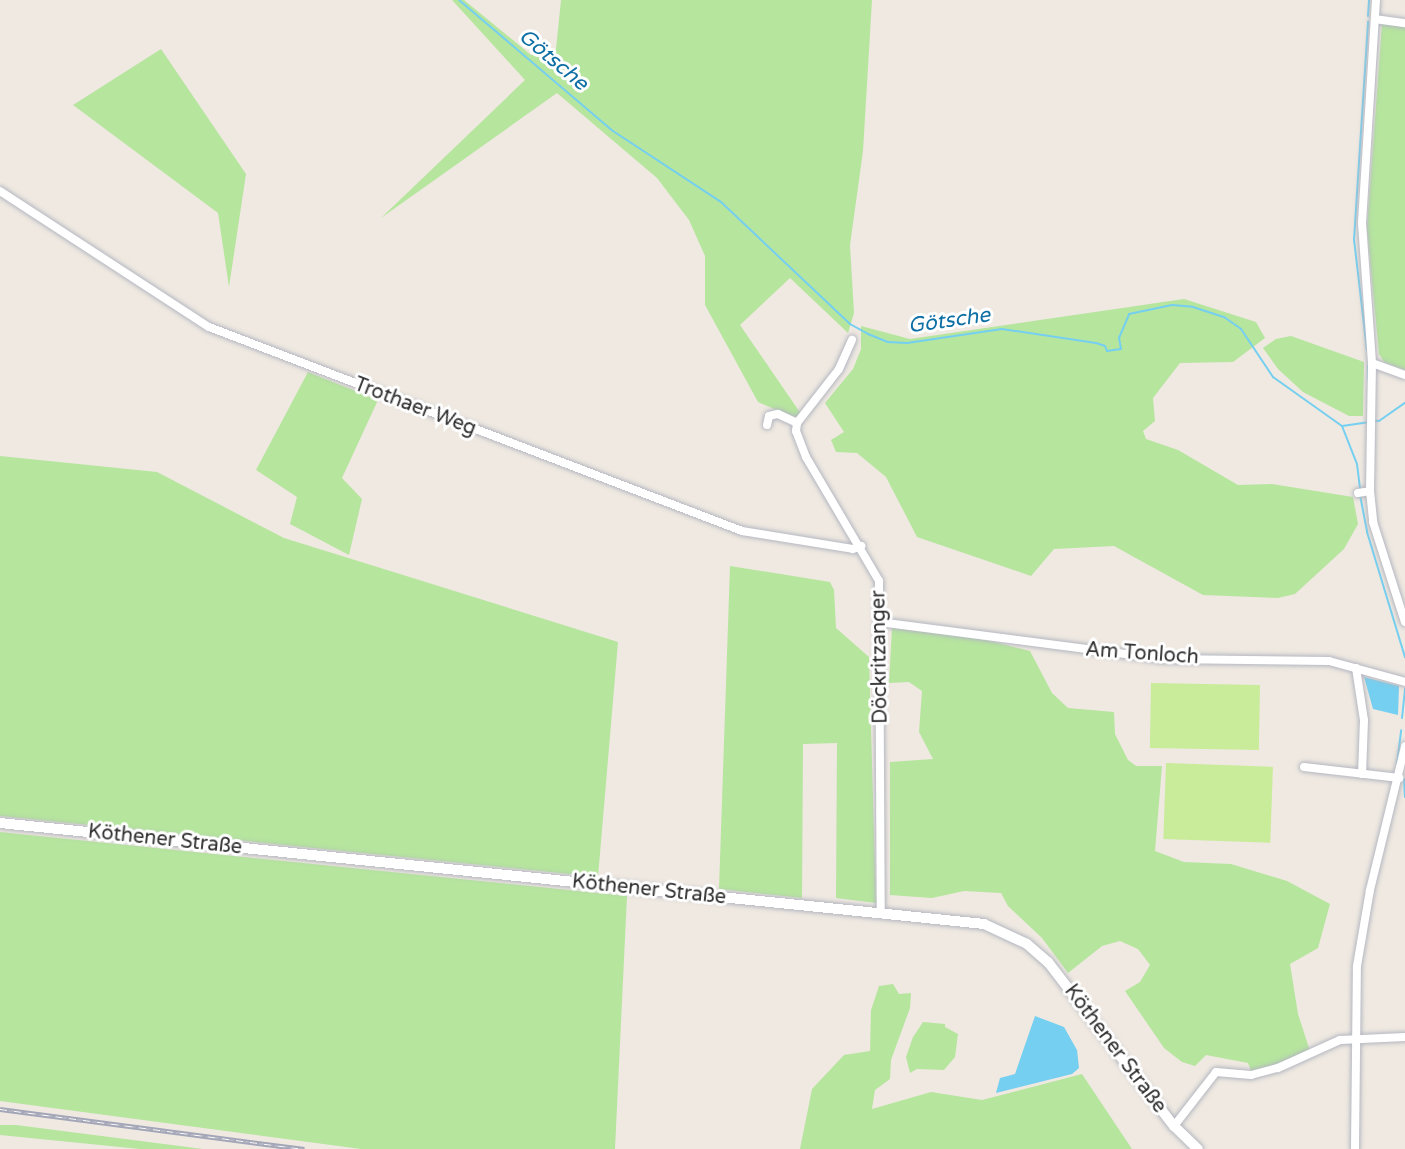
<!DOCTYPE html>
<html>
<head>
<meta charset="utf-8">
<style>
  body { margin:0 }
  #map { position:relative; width:1405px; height:1149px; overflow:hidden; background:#efe9e1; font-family:"Varela Round",sans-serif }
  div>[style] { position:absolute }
  .green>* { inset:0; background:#b6e59e }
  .pitch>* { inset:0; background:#c9ec9a; transform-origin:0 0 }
  .water>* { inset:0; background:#75cff0 }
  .stream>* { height:2px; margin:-1px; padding:0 1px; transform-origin:1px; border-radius:1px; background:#75cff0 }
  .roads { filter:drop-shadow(0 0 2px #b4b7c1) drop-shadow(0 0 2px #b4b7c1) }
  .minor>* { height:8px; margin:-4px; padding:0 4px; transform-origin:4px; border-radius:4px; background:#fff }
  .secondary>* { height:10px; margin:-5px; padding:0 5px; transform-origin:5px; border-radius:5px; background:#fff }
  .rail>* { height:4.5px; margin-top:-2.25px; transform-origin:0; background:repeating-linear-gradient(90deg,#fff 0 7px,#a3a6b8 0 14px); box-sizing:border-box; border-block:2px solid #a3a6b8 }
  span { translate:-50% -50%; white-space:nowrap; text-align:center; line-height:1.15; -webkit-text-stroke:6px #fff; paint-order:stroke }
  .street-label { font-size:20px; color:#2e2e2e }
  .water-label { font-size:21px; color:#0d6fa3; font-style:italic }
</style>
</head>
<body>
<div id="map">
  <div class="green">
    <div style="clip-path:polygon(452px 0,464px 0,531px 55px,556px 49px,561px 0,872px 0,863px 151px,850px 245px,854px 313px,848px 333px,790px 278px,740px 325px,801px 414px,793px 417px,758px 402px,705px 305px,705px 256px,689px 220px,657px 178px,557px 93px,381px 218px,525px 80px)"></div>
    <div style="clip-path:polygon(1382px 24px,1405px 27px,1405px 370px,1384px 362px,1379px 354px,1367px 228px)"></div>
    <div style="clip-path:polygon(161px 49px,246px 174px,229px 287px,218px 213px,73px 105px)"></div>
    <div style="clip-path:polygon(1184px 299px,1256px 322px,1265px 338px,1233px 362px,1180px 363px,1153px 398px,1155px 421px,1143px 431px,1146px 439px,1178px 450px,1238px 485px,1272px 484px,1353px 497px,1358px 524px,1344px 549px,1295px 594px,1278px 598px,1203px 595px,1114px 546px,1054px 549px,1031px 576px,917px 537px,886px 477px,857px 453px,836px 452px,831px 440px,844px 432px,825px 403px,853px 369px,861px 349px,861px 326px,910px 339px)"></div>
    <div style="clip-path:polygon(1291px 336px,1364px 362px,1363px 416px,1349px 416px,1303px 392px,1278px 369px,1263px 348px,1276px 339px)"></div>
    <div style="clip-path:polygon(308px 372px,378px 400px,342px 478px,362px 499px,349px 555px,290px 524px,297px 497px,256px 470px)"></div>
    <div style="clip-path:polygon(0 456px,157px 472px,284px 538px,618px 642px,598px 877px,0 816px)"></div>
    <div style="clip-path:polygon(730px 566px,830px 582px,834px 590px,836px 628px,869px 657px,876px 903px,836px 898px,837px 743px,803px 744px,802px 898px,719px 889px)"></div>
    <div style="clip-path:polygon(892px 628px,978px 638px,1030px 651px,1052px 693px,1068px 708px,1114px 712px,1115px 734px,1128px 760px,1136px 766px,1162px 766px,1155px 851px,1184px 862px,1231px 864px,1287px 881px,1330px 904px,1318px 948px,1290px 964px,1298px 1014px,1310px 1051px,1252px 1073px,1248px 1063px,1206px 1055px,1195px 1066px,1182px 1062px,1164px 1048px,1125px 991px,1140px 982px,1150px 965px,1138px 949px,1120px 941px,1102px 946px,1068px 973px,1042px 938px,1008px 906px,1001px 893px,964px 891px,932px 898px,890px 895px,890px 762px,933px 759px,919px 732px,922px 691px,909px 682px,889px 683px)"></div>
    <div style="clip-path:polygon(0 832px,627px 896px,615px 1149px,361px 1149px,0 1101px)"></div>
    <div style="clip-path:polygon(893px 984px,899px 994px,911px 993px,910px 1008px,891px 1060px,890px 1079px,875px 1090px,872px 1109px,931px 1092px,982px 1100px,1082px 1074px,1132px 1149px,800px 1149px,812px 1089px,844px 1055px,870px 1051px,871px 1010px,879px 986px)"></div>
    <div style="clip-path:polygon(923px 1022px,945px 1024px,945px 1027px,958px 1034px,955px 1057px,944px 1070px,917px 1069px,910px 1073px,906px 1057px,913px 1037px)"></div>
    <div style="clip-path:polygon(0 1125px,16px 1125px,203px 1149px,140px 1149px,0 1135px)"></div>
  </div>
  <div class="pitch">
    <div style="left:1151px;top:683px;width:109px;height:65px;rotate:1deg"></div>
    <div style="left:1166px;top:763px;width:107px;height:76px;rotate:2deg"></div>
  </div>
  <div class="water">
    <div style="clip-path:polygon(1364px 677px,1399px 686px,1398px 715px,1373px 709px)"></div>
    <div style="clip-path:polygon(1035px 1016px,1064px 1027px,1077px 1050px,1079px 1068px,1072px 1074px,996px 1093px,1000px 1078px,1015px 1074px)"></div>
  </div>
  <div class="stream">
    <div style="left:459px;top:0;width:202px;rotate:40.4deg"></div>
    <div style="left:613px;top:131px;width:129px;rotate:33.3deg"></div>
    <div style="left:721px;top:202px;width:178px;rotate:43.4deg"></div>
    <div style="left:850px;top:324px;width:21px;rotate:29deg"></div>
    <div style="left:868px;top:334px;width:22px;rotate:22deg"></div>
    <div style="left:888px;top:342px;width:19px;rotate:3deg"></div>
    <div style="left:907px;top:343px;width:96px;rotate:-8.4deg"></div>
    <div style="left:1002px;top:329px;width:95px;rotate:8.5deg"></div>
    <div style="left:1096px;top:343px;width:9px;rotate:18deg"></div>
    <div style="left:1105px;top:346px;width:5px;rotate:68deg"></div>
    <div style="left:1107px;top:351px;width:14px;rotate:-8deg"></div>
    <div style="left:1121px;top:349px;width:11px;rotate:-100deg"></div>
    <div style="left:1119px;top:338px;width:26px;rotate:-67deg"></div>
    <div style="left:1129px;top:314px;width:44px;rotate:-11.8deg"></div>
    <div style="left:1172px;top:305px;width:21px;rotate:5deg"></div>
    <div style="left:1193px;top:307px;width:33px;rotate:18deg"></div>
    <div style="left:1224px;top:317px;width:21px;rotate:35deg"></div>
    <div style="left:1241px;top:329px;width:58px;rotate:56.3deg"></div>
    <div style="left:1273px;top:377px;width:85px;rotate:35.4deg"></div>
    <div style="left:1342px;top:426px;width:37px;rotate:-8deg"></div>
    <div style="left:1379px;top:421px;width:32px;rotate:-35deg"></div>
    <div style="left:1368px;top:16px;width:16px;rotate:-86deg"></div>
    <div style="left:1367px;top:350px;width:111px;rotate:-96.7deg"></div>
    <div style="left:1354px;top:240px;width:219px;rotate:-86.3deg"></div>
    <div style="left:1368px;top:366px;width:15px;rotate:90deg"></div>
    <div style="left:1342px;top:426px;width:41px;rotate:68.5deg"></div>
    <div style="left:1357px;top:464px;width:25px;rotate:83deg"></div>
    <div style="left:1360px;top:495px;width:38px;rotate:79deg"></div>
    <div style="left:1367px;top:532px;width:131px;rotate:73.1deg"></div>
    <div style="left:1402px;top:718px;width:30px;rotate:-84deg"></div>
    <div style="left:1397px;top:764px;width:34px;rotate:-83deg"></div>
    <div style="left:1404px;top:779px;width:18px;rotate:87deg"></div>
  </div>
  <div class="roads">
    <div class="minor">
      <div style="left:1376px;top:0;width:223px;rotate:93.6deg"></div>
      <div style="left:1362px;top:223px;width:140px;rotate:85.9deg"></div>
      <div style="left:1372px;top:363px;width:128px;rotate:90.9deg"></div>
      <div style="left:1370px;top:491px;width:31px;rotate:84deg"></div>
      <div style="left:1373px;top:522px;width:105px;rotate:72.3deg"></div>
      <div style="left:1375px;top:19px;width:30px;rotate:8deg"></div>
      <div style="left:0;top:191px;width:249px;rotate:33.1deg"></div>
      <div style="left:209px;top:327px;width:571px;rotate:20.94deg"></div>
      <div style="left:742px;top:531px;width:112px;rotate:9.2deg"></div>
      <div style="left:853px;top:549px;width:9px;rotate:-21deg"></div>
      <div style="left:1372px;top:363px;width:35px;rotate:20deg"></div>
      <div style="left:797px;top:423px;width:68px;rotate:-52.1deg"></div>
      <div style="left:839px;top:369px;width:32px;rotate:-66deg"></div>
      <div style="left:767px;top:425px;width:9px;rotate:-77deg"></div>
      <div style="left:769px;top:416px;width:9px;rotate:-13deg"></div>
      <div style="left:778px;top:414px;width:21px;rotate:25deg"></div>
      <div style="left:797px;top:423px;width:8px;rotate:97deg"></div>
      <div style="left:796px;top:431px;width:28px;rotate:69deg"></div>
      <div style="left:806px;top:457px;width:144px;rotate:59.5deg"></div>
      <div style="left:879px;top:581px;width:332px;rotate:89.7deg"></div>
      <div style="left:1358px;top:493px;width:12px;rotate:-9deg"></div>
      <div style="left:879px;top:622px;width:287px;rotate:7.4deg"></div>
      <div style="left:1164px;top:659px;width:165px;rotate:0.7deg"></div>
      <div style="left:1329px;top:661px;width:79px;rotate:15.4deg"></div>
      <div style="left:1356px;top:668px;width:53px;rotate:81.3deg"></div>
      <div style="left:1364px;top:720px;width:54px;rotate:92.1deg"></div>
      <div style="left:1304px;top:767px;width:96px;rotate:6.6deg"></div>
      <div style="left:1174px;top:1126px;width:68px;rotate:-52.1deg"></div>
      <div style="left:1216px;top:1072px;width:35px;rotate:5deg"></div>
      <div style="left:1251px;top:1075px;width:28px;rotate:-15deg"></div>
      <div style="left:1278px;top:1068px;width:68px;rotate:-24.3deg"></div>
      <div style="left:1340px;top:1040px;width:65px;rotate:-2.6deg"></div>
      <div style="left:1355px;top:1149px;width:183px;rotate:-89.4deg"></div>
      <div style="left:1357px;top:966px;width:77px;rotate:-80.3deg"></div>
      <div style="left:1370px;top:890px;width:148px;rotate:-76.3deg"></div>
    </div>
    <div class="secondary">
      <div style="left:0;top:823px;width:989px;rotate:5.86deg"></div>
      <div style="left:984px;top:924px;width:47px;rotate:24.9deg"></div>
      <div style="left:1027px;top:944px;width:28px;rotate:41deg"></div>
      <div style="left:1048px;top:962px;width:207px;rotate:52.5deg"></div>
      <div style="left:1174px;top:1126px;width:33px;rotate:44deg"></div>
    </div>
  </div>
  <div class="rail">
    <div style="left:0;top:1109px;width:307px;rotate:7.5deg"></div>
  </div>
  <div class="street-label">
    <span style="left:415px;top:407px;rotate:21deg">Trothaer Weg</span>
    <span style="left:1142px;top:654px;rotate:4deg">Am Tonloch</span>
    <span style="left:880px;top:657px;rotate:-91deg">Döckritzanger</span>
    <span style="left:165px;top:840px;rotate:6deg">Köthener Straße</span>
    <span style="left:649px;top:890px;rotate:6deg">Köthener Straße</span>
    <span style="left:1115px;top:1049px;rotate:53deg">Köthener Straße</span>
  </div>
  <div class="water-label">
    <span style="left:553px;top:60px;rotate:40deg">Götsche</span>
    <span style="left:949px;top:321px;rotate:-8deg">Götsche</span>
  </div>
</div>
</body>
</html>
